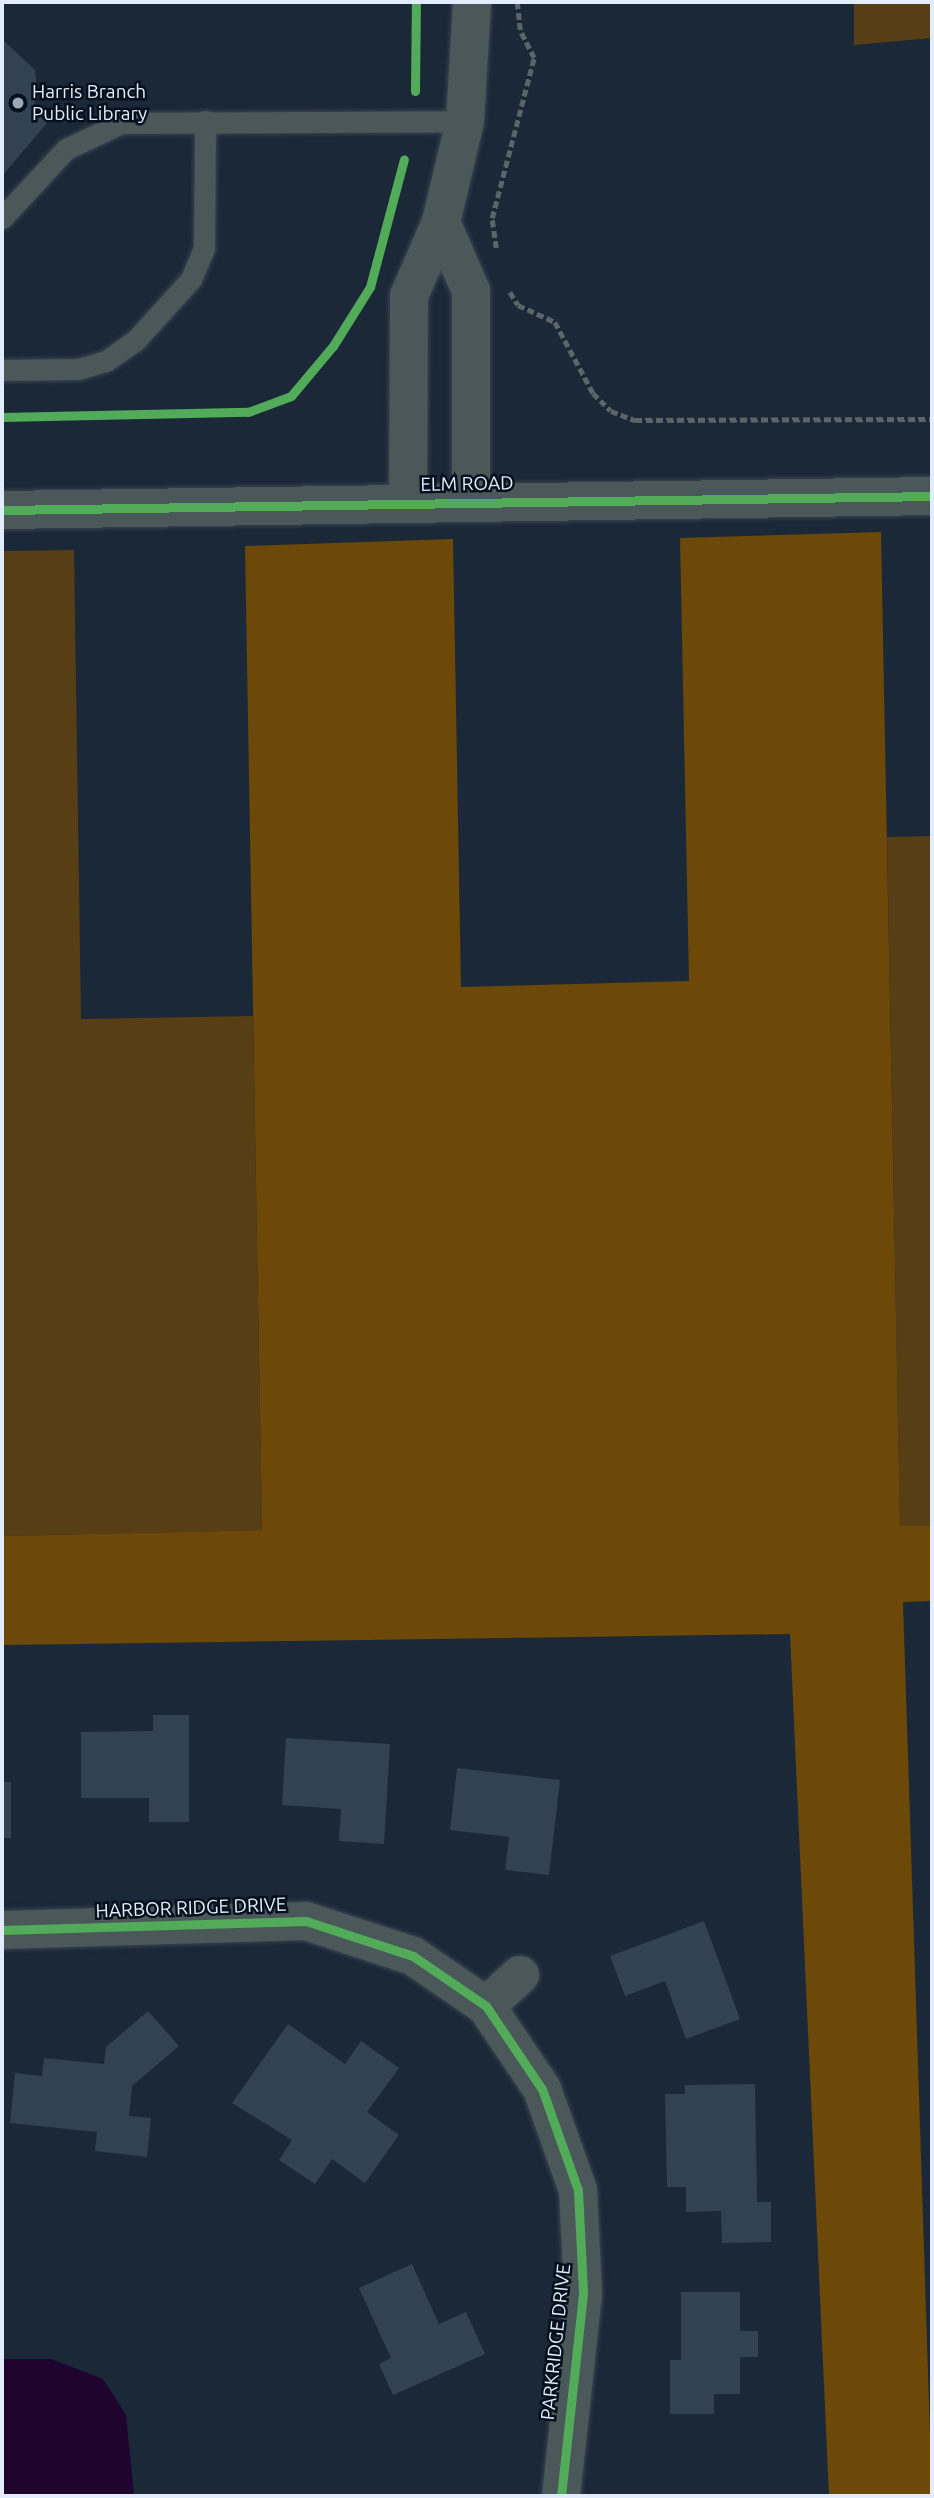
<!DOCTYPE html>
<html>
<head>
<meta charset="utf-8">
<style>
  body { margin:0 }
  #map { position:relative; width:934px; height:2498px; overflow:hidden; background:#1a2837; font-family:Ubuntu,sans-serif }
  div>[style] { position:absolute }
  .green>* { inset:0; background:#583e15 }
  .forest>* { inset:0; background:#6c4908 }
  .water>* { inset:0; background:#1f042f }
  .building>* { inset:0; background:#334253; transform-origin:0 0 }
  .path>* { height:4.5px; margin-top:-2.25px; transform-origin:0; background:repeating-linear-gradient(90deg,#5a6569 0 7px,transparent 0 10.5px) }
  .roads { filter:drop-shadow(0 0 2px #384450) drop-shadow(0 0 2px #384450) }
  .service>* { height:21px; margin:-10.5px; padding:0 10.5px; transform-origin:10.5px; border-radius:10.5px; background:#4a585a }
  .minor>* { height:38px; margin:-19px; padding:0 19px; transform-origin:19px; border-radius:19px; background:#4a585a }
  .tertiary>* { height:38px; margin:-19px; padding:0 19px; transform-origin:19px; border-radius:19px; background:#4a585a }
  .cycleway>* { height:9px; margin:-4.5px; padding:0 4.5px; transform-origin:4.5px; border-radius:4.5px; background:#51ab58 }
  .dots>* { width:19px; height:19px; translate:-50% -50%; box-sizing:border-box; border:4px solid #06101c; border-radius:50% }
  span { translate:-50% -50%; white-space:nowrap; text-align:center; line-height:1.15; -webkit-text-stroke:5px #06101c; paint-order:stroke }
  .poi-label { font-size:19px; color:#e1edfc }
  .left { translate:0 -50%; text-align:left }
  .street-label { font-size:19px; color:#e1edfc }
  .frame { position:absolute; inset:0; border:4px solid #e1edfc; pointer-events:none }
</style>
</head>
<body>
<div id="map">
  <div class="green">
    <div style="clip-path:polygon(854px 2px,932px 2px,932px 38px,854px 45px)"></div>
    <div style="clip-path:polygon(74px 550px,81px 1019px,253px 1016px,262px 1530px,2px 1536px,2px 551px)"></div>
    <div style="clip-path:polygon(932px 836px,932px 1526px,900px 1527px,887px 837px)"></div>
  </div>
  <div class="forest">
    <div style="clip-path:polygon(881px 532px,900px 1526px,932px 1526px,932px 1601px,903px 1602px,932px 2496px,829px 2496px,790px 1634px,2px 1645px,2px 1536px,262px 1530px,245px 546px,453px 539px,461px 987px,689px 981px,680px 538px)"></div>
  </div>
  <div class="water">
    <div style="clip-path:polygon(2px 2359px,51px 2359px,103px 2379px,126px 2415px,134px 2496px,2px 2496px)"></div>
  </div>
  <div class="building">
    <div style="clip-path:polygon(2px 39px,35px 70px,38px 97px,32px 108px,47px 123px,2px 176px)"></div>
    <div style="clip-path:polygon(153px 1715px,189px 1715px,189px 1822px,149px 1822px,149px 1798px,81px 1798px,81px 1732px,153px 1731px)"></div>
    <div style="clip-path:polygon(286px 1738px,390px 1744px,384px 1844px,339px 1841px,341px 1809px,282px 1805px)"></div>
    <div style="clip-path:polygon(457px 1768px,560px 1780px,549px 1875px,505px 1870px,509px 1837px,450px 1830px)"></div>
    <div style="left:2px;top:1782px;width:9px;height:56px"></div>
    <div style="clip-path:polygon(704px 1921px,740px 2019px,686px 2039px,665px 1981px,625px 1996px,610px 1956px)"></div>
    <div style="clip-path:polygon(148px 2011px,179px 2046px,132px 2086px,129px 2116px,151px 2118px,147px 2157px,95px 2151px,97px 2132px,10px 2123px,15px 2073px,42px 2076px,44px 2058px,104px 2064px,106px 2047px)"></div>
    <div style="clip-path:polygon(288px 2024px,345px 2064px,361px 2041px,399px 2068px,367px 2112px,399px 2135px,365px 2183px,332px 2159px,315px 2184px,279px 2160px,292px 2140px,232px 2103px)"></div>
    <div style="clip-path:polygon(755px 2084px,757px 2202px,771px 2202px,771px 2242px,722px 2243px,721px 2211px,686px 2212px,686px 2187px,667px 2187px,665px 2094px,685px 2094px,685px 2085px)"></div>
    <div style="clip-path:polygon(412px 2264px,439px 2324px,466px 2312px,485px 2354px,393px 2395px,379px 2364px,391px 2358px,359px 2288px)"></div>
    <div style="clip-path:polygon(681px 2292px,740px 2292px,740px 2331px,758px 2331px,758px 2357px,740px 2357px,740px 2394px,714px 2394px,714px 2414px,670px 2414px,670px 2360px,681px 2360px)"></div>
  </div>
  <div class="path">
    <div style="left:496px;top:248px;width:30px;rotate:-98deg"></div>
    <div style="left:492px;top:218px;width:165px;rotate:-75.3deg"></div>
    <div style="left:534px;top:58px;width:31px;rotate:-117deg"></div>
    <div style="left:520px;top:30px;width:28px;rotate:-96deg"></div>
    <div style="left:510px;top:292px;width:15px;rotate:58deg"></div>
    <div style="left:518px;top:305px;width:41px;rotate:24.7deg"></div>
    <div style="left:555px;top:322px;width:81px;rotate:61.8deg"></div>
    <div style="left:593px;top:393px;width:25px;rotate:45deg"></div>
    <div style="left:611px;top:411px;width:26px;rotate:21deg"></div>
    <div style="left:635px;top:420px;width:297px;rotate:-0.2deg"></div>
  </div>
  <div class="roads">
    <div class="service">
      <div style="left:2px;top:218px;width:94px;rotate:-47.2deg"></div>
      <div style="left:66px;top:149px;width:61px;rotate:-25.3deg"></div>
      <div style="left:121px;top:123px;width:344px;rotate:-0.3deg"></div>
      <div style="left:2px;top:370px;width:76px;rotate:-0.8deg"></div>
      <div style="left:78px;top:369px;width:29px;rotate:-16deg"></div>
      <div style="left:106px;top:361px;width:35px;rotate:-35deg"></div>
      <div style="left:135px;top:341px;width:84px;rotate:-47.9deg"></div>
      <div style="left:191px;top:279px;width:34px;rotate:-67deg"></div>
      <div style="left:204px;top:248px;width:127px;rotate:-89.5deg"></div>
    </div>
    <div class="minor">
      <div style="left:441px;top:222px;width:75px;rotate:66.5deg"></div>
      <div style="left:471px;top:291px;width:210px;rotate:90deg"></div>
      <div style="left:408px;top:502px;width:206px;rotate:-89.7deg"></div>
      <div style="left:409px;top:296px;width:81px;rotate:-66.6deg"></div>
      <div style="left:441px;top:222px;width:104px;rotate:-76.6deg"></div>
      <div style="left:465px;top:121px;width:119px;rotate:-86.6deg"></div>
      <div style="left:2px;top:1930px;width:304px;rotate:-1.7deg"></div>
      <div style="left:306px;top:1921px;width:113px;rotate:18.1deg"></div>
      <div style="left:413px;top:1956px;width:88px;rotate:34.4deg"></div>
      <div style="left:486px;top:2006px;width:100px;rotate:56deg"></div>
      <div style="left:542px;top:2089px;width:107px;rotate:70.4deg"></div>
      <div style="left:578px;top:2190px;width:104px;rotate:87.2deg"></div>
      <div style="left:583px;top:2294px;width:203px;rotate:96.2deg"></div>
      <div style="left:486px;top:2006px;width:46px;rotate:-42.4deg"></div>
    </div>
    <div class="tertiary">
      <div style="left:2px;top:510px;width:930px;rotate:-0.86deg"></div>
    </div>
  </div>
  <div class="cycleway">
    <div style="left:415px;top:91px;width:89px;rotate:-89.4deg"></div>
    <div style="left:2px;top:417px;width:246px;rotate:-1.2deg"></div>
    <div style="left:248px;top:412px;width:46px;rotate:-20.4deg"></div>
    <div style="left:291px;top:396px;width:65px;rotate:-50deg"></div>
    <div style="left:333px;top:346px;width:70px;rotate:-57.9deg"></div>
    <div style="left:370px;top:287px;width:132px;rotate:-75.1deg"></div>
    <div style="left:2px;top:510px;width:930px;rotate:-0.86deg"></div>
    <div style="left:2px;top:1930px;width:304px;rotate:-1.7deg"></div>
    <div style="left:306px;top:1921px;width:113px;rotate:18.1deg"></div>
    <div style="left:413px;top:1956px;width:88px;rotate:34.4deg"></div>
    <div style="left:486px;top:2006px;width:100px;rotate:56deg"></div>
    <div style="left:542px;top:2089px;width:107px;rotate:70.4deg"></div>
    <div style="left:578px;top:2190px;width:104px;rotate:87.2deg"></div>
    <div style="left:583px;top:2294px;width:203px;rotate:96.2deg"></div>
  </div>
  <div class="dots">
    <div style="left:18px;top:103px;background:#9ba8b7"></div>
  </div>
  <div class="poi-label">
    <span class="left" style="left:32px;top:103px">Harris Branch<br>Public Library</span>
  </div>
  <div class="street-label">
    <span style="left:467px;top:484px;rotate:-1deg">ELM ROAD</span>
    <span style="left:191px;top:1908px;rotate:-2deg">HARBOR RIDGE DRIVE</span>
    <span style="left:556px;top:2342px;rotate:-84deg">PARKRIDGE DRIVE</span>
  </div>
  <div class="frame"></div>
</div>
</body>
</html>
